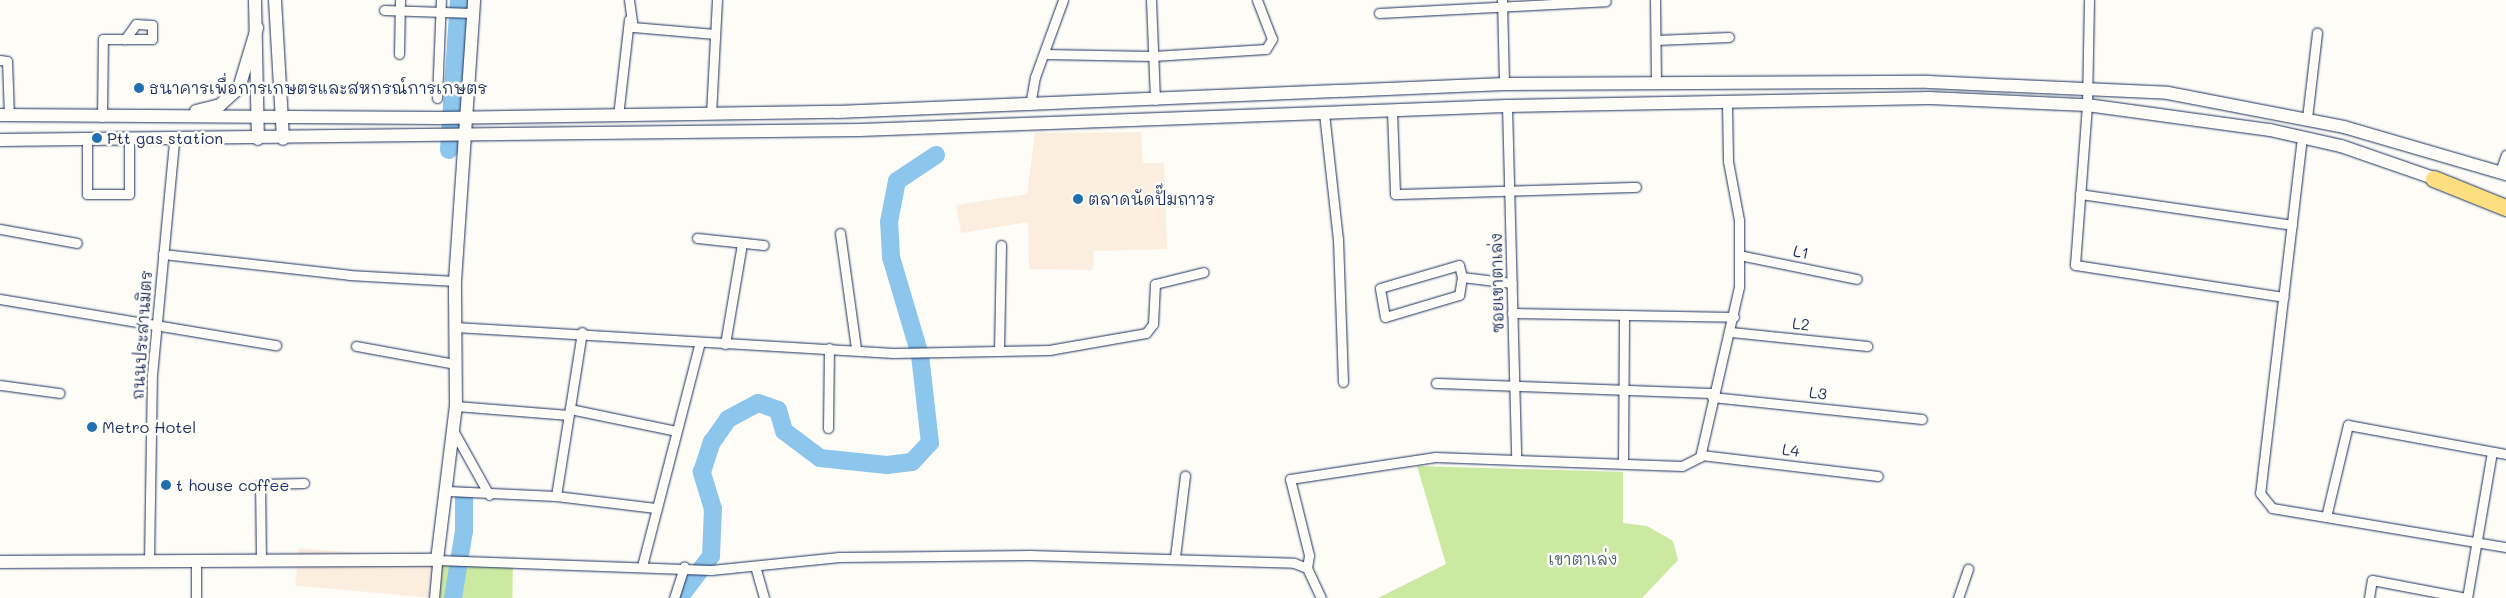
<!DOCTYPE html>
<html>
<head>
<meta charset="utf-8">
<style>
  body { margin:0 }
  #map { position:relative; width:2506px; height:598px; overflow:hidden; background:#fdfcf7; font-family:Mali,"Playpen Sans Thai",sans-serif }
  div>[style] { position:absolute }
  .built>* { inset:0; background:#fbeedf; transform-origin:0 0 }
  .green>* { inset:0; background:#cbe9a1; transform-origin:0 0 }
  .river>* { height:18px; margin:-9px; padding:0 9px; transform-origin:9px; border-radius:9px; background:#8dc6ec }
  .roads { filter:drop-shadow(0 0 1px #1b2f5e) drop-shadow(0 0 1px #1b2f5e) }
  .street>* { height:9px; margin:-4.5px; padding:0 4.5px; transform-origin:4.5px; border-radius:4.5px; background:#fdfcf7 }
  .secondary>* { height:12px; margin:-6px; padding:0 6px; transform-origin:6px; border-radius:6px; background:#fdfcf7 }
  .highway>* { height:16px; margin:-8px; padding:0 8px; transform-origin:8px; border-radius:8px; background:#fedf80 }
  .dots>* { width:14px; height:14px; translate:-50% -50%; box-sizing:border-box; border:2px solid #fdfcf7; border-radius:50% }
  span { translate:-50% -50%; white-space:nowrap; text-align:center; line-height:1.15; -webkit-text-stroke:5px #fdfcf7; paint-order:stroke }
  .poi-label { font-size:16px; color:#1b2f5e }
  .left { translate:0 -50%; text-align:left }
  .street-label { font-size:16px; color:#1b2f5e }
  .park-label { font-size:16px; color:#475e6f }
</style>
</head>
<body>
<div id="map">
  <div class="built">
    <div style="clip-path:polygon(1141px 132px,1143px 163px,1164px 163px,1167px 249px,1094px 251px,1093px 270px,1029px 269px,1028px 222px,961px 233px,956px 205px,1027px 194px,1035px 133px)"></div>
    <div style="left:437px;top:560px;width:38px;height:139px;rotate:95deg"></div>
  </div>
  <div class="green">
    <div style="clip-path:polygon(1417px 466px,1623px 472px,1623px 523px,1647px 526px,1673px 541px,1678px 560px,1642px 598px,1378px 598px,1446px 564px)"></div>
    <div style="left:437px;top:560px;width:76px;height:38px;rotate:1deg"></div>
  </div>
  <div class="river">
    <div style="left:449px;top:150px;width:150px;rotate:-86.2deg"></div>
    <div style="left:453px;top:598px;width:68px;rotate:-80.7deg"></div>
    <div style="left:464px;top:531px;width:35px;rotate:-90deg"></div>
    <div style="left:679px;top:598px;width:53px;rotate:-52.7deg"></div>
    <div style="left:711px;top:556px;width:47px;rotate:-87.6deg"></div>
    <div style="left:713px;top:509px;width:39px;rotate:-107deg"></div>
    <div style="left:702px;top:472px;width:32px;rotate:-72deg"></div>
    <div style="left:712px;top:442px;width:28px;rotate:-55deg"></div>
    <div style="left:728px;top:419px;width:34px;rotate:-28deg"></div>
    <div style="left:758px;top:403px;width:21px;rotate:19deg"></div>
    <div style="left:778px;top:410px;width:22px;rotate:74deg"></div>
    <div style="left:784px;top:431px;width:45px;rotate:36.9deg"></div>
    <div style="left:820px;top:458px;width:67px;rotate:6deg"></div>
    <div style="left:887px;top:465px;width:25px;rotate:-7deg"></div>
    <div style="left:912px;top:462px;width:26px;rotate:-47deg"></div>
    <div style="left:930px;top:443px;width:89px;rotate:-96.5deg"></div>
    <div style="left:920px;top:355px;width:102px;rotate:-106.5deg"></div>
    <div style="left:891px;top:257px;width:35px;rotate:-93deg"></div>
    <div style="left:889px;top:222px;width:42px;rotate:-79deg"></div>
    <div style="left:897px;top:181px;width:47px;rotate:-33.7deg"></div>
  </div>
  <div class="roads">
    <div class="street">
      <div style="left:629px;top:0;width:27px;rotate:82deg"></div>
      <div style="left:633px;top:27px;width:82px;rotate:4.9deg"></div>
      <div style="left:1151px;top:0;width:100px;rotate:87.7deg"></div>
      <div style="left:1502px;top:0;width:84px;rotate:88.6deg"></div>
      <div style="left:1655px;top:0;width:83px;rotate:89.3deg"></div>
      <div style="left:2089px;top:0;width:105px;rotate:91.1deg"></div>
      <div style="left:2087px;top:105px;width:160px;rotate:94.3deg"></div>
      <div style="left:2075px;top:265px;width:211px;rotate:8.7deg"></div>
      <div style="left:384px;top:10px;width:89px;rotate:1.9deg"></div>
      <div style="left:1379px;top:13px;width:227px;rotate:-3deg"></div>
      <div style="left:1656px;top:40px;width:73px;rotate:-2.4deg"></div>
      <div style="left:399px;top:54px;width:54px;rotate:-88.9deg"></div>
      <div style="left:1044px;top:54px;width:109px;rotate:1.1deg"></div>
      <div style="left:1153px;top:56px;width:113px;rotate:-3.5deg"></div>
      <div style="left:1266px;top:49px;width:12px;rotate:-59deg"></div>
      <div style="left:1272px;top:39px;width:42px;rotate:-111deg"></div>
      <div style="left:0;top:60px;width:7px;rotate:8deg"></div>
      <div style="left:7px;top:61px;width:54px;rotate:87.9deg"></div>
      <div style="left:437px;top:98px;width:98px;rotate:-87.7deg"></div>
      <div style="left:1030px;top:105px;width:28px;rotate:-80deg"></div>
      <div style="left:1035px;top:77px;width:82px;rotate:-70deg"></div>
      <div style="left:1507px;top:106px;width:353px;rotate:88.5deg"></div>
      <div style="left:1392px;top:111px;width:83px;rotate:87.9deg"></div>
      <div style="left:1395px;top:194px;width:241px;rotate:-1.7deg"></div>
      <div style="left:1324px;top:113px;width:127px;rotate:83.7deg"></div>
      <div style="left:1338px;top:239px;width:143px;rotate:88deg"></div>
      <div style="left:711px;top:114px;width:114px;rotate:-87deg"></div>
      <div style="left:618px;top:116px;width:97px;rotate:-83.5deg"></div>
      <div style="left:102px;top:117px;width:78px;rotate:-89.3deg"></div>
      <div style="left:103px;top:39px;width:49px"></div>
      <div style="left:152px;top:39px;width:14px;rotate:-90deg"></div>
      <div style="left:152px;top:25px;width:16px;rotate:-176deg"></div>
      <div style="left:136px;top:24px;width:19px;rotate:126deg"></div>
      <div style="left:2307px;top:118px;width:86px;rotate:-83.3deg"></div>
      <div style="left:2302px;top:137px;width:358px;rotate:96.7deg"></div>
      <div style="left:2260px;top:493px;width:19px;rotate:51deg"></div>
      <div style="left:2272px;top:508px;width:237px;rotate:9.5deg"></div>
      <div style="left:87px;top:141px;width:53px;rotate:90deg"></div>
      <div style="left:87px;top:194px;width:42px"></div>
      <div style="left:129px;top:194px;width:54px;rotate:-90deg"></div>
      <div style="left:2500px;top:172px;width:18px;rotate:-71deg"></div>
      <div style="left:2080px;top:194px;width:214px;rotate:8.3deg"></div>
      <div style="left:0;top:229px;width:78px;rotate:10.3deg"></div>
      <div style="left:840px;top:233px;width:117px;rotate:82.1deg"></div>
      <div style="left:697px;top:238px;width:67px;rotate:6deg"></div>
      <div style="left:163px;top:254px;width:187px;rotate:6.4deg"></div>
      <div style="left:349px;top:275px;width:106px;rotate:3.2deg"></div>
      <div style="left:1739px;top:255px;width:120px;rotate:11.5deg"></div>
      <div style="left:1462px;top:277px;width:18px;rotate:99deg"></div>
      <div style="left:1459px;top:295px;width:77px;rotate:163.4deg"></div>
      <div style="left:1385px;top:317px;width:29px;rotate:-100deg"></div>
      <div style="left:1380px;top:288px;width:82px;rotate:-16.2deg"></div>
      <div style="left:1459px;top:265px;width:12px;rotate:76deg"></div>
      <div style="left:1462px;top:277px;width:50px;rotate:6.8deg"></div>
      <div style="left:0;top:299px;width:280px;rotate:9.5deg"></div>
      <div style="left:1512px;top:313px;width:222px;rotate:1deg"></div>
      <div style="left:455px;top:327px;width:439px;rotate:3.4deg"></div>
      <div style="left:893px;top:353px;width:156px;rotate:-1.1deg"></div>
      <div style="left:1049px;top:350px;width:98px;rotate:-9.9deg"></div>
      <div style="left:1146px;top:333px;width:11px;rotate:-52deg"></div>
      <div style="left:1153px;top:324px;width:40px;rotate:-87.1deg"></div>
      <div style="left:1155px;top:284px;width:50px;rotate:-13.8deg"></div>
      <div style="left:1731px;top:332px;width:137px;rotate:5.9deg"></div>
      <div style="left:725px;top:344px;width:102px;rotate:-80.4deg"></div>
      <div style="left:356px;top:346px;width:101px;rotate:10.3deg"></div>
      <div style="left:999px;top:351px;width:106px;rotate:-88.9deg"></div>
      <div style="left:1436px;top:383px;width:277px;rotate:2.1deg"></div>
      <div style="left:0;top:385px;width:60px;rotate:7.7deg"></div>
      <div style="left:1712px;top:397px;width:211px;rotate:6deg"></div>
      <div style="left:456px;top:406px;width:113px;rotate:4.6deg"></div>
      <div style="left:570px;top:409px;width:108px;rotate:11.7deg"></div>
      <div style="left:828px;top:428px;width:80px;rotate:-89.3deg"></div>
      <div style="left:454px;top:432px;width:72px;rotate:60.9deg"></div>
      <div style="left:1701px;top:455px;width:178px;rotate:6.8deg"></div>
      <div style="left:1623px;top:463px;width:148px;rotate:-89.6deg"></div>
      <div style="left:448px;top:491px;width:108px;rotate:2.7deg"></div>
      <div style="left:556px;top:496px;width:100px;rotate:6.9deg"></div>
      <div style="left:556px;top:496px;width:166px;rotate:-81deg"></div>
      <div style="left:2326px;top:517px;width:95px;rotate:-76.6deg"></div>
      <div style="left:2348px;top:425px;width:161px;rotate:10.4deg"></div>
      <div style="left:1175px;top:557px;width:82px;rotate:-83deg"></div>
      <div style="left:261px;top:561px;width:77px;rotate:-90.7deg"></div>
      <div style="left:260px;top:484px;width:44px;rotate:-1.3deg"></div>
      <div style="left:149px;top:562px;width:187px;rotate:-89.1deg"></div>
      <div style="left:152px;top:375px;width:235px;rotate:-84.6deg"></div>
      <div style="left:642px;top:566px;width:231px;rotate:-75.5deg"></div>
      <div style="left:755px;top:566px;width:33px;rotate:74deg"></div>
      <div style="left:1307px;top:568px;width:13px;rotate:-81deg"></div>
      <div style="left:1309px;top:555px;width:78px;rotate:-104deg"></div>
      <div style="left:1290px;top:479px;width:147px;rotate:-8.6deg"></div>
      <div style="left:1435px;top:457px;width:247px;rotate:2.1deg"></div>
      <div style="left:1682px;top:466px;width:20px;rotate:-27deg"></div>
      <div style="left:1700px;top:457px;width:174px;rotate:-77.1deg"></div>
      <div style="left:1739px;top:287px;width:67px;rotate:-90deg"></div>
      <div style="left:1739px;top:220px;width:60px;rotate:-100.6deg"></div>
      <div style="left:1728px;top:161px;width:60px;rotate:-91deg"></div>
      <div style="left:196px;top:598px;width:36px;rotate:-90deg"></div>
      <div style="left:434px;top:598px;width:38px;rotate:-85deg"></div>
      <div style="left:437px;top:560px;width:274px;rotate:2.1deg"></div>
      <div style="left:711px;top:570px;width:129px;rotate:-5.8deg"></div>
      <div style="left:839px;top:557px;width:191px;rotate:-0.6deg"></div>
      <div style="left:1030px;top:555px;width:264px;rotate:1.7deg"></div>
      <div style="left:1294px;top:563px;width:14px;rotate:21deg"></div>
      <div style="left:1307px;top:568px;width:33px;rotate:65deg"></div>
      <div style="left:674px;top:598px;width:33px;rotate:-72deg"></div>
      <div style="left:1958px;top:598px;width:31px;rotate:-71deg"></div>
      <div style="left:2369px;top:598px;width:18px;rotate:-81deg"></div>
      <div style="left:2372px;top:580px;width:96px;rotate:10.8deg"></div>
      <div style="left:2467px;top:598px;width:148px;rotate:-80.3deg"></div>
    </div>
    <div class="secondary">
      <div style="left:255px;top:0;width:139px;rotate:88.8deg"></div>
      <div style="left:275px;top:0;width:139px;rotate:86.7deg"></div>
      <div style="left:196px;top:111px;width:25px;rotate:-14deg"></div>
      <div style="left:220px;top:105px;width:25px;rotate:-42deg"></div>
      <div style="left:239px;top:88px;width:63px;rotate:-73.3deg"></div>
      <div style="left:0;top:115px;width:439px;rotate:0.4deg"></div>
      <div style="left:439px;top:118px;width:398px;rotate:-0.9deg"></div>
      <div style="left:837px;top:112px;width:668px;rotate:-2.4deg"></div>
      <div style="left:1504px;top:84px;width:425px;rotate:-0.3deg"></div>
      <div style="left:1929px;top:82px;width:239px;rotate:2.6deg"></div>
      <div style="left:2168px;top:93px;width:179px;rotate:10.9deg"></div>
      <div style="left:2344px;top:127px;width:169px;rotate:16.2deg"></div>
      <div style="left:0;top:140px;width:860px;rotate:-0.67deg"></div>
      <div style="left:860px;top:130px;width:647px;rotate:-2.12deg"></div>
      <div style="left:1507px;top:106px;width:423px;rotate:-1.1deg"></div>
      <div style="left:1930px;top:98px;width:157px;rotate:2.6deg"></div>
      <div style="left:2087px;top:105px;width:185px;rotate:7.8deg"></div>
      <div style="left:2270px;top:130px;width:73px;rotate:12.7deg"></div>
      <div style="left:2341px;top:146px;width:107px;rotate:19.1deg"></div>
      <div style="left:0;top:562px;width:437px;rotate:-0.3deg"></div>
      <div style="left:437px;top:560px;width:155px;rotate:-83deg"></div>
      <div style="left:456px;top:406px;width:125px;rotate:-90.5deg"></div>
      <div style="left:455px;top:281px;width:282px;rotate:-86.1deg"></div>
    </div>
    <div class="highway">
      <div style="left:2434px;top:179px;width:78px;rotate:21.9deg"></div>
    </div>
  </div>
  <div class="dots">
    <div style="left:139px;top:88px;background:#1f6fb2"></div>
    <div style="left:97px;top:138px;background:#1f6fb2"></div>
    <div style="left:1078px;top:199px;background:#1f6fb2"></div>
    <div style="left:92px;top:427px;background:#1f6fb2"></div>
    <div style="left:166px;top:485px;background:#1f6fb2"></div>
  </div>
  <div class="poi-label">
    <span class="left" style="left:149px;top:88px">ธนาคารเพื่อการเกษตรและสหกรณ์การเกษตร</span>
    <span class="left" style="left:107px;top:138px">Ptt gas station</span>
    <span class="left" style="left:1088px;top:199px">ตลาดนัดปั๊มถาวร</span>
    <span class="left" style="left:102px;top:427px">Metro Hotel</span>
    <span class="left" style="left:176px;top:485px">t house coffee</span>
  </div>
  <div class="street-label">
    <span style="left:1801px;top:252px;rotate:12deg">L1</span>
    <span style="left:1497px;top:283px;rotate:-91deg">ซอยเขาตาเล่ง</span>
    <span style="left:1801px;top:324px;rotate:6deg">L2</span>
    <span style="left:142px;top:335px;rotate:-86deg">ถนนประสานมิตร</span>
    <span style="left:1818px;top:393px;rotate:6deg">L3</span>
    <span style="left:1791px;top:450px;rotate:7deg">L4</span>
  </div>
  <div class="park-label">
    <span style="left:1583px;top:559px">เขาตาเล่ง</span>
  </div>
</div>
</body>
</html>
